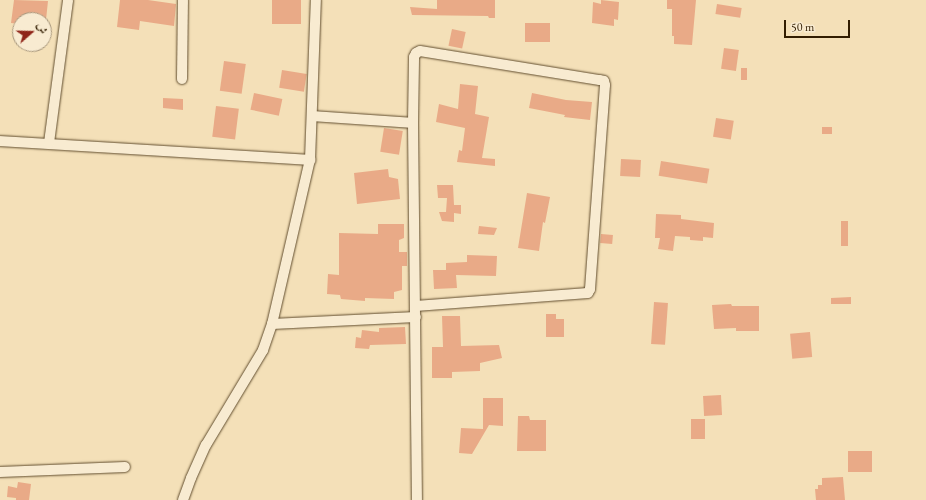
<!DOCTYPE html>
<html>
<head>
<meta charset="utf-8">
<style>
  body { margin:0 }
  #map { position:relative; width:926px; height:500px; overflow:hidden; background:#f4e0b8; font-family:"EB Garamond",Amiri,serif }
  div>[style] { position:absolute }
  .building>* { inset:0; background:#e9aa87; transform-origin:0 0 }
  .roads { filter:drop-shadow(0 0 1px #624e2f) drop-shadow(0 0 1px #624e2f) }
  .street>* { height:10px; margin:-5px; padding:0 5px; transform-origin:5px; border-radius:5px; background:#f8ebd1 }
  span { translate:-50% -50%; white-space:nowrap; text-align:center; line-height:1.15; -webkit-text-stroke:4px #f8ebd1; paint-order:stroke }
  .north { position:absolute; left:12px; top:12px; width:40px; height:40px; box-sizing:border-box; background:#f8ebd1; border:1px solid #a9997e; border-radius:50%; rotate:70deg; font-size:11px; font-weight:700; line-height:16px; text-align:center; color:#321d01 }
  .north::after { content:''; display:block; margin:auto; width:14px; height:18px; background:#8f2418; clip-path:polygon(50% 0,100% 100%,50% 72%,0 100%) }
  .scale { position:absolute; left:784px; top:20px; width:66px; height:18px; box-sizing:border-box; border:2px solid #321d01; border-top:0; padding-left:5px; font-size:12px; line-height:14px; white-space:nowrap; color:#321d01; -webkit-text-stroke:3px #f8ebd1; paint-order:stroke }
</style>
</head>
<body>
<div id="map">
  <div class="building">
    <div style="clip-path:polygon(14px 0,48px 1px,46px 20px,38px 20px,39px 17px,25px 16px,24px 20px,20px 20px,20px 24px,11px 23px)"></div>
    <div style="clip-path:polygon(120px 0,148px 0,176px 4px,174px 26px,140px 21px,139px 30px,117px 27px)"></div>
    <div style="left:272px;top:0;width:29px;height:24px"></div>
    <div style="clip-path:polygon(437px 0,495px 0,495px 18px,489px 18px,488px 16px,412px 15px,410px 7px,437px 9px)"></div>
    <div style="clip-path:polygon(601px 0,619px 2px,618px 20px,614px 19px,614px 26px,592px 23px,593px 2px,601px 4px)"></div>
    <div style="clip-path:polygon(667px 0,696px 0,692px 45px,674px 44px,674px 36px,672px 36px,672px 9px,667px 9px)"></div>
    <div style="left:717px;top:4px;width:25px;height:10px;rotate:9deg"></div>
    <div style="left:525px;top:23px;width:25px;height:19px"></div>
    <div style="left:452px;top:29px;width:14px;height:17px;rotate:12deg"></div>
    <div style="left:724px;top:48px;width:15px;height:21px;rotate:8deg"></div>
    <div style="left:224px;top:61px;width:22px;height:30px;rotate:8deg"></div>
    <div style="left:741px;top:68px;width:6px;height:12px"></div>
    <div style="left:282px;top:70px;width:25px;height:18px;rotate:9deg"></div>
    <div style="clip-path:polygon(460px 84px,478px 86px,475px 114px,489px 117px,482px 158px,495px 159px,495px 166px,457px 162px,459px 150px,462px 151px,465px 128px,436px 122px,439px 104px,458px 109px)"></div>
    <div style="left:254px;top:93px;width:29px;height:17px;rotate:12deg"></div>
    <div style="clip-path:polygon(532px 93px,566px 100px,592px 102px,590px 120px,564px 117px,565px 115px,529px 108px)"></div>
    <div style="clip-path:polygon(163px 98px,183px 99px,183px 110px,163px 108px)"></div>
    <div style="left:216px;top:106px;width:23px;height:31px;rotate:7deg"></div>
    <div style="left:716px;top:118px;width:18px;height:19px;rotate:9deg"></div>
    <div style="left:822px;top:127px;width:10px;height:7px"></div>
    <div style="left:384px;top:128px;width:19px;height:24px;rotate:9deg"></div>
    <div style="left:621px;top:159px;width:20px;height:17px;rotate:3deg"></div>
    <div style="left:661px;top:161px;width:49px;height:15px;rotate:9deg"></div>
    <div style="clip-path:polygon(388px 169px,389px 177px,398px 179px,400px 199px,357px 204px,354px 173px)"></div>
    <div style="clip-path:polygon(437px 185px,453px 185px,454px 205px,461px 205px,461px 214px,454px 213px,454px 222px,442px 221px,439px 212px,446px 212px,447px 198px,438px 198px)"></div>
    <div style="clip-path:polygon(527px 193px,550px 197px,545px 223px,543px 222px,539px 251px,518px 248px)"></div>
    <div style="clip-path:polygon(656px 214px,681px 215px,681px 219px,714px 223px,713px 238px,703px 237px,703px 241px,690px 240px,690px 237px,675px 236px,673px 251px,658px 249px,660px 238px,655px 238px)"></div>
    <div style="left:841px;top:221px;width:7px;height:25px"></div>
    <div style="clip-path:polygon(378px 224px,404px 224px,404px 238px,399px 240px,399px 252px,407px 252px,407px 266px,402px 266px,402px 290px,394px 292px,394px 299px,365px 298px,365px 301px,341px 299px,340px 295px,327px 294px,328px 274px,339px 275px,339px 233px,378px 234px)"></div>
    <div style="clip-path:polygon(479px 226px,497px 228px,494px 235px,478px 234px)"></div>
    <div style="left:601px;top:234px;width:12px;height:9px;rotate:5deg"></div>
    <div style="clip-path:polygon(467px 255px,497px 256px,496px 276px,456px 275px,457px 288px,434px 289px,433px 270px,446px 270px,446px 263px,467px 262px)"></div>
    <div style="clip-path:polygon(851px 297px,851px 304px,831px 304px,831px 298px)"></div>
    <div style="left:654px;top:302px;width:14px;height:42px;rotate:4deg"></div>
    <div style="clip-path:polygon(731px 304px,732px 306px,759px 306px,759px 331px,736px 331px,736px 328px,714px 329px,712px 305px)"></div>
    <div style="clip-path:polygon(546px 314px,556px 314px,556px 319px,564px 319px,564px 337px,546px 337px)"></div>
    <div style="clip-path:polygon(442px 316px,460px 316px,461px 346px,499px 345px,502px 358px,480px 363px,480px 371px,452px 372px,452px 378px,432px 378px,432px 347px,443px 347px)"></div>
    <div style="clip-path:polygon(405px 327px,406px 344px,370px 345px,369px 349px,355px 348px,356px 337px,361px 338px,362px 330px,379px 332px,379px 328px)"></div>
    <div style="left:810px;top:332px;width:25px;height:20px;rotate:85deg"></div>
    <div style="left:721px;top:395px;width:20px;height:18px;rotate:87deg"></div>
    <div style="clip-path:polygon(483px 398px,503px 398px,503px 426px,489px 425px,472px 454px,459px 453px,461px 428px,483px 429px)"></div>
    <div style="clip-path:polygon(518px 416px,529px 416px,530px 420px,546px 420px,546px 451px,517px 451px)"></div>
    <div style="left:705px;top:419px;width:20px;height:14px;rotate:90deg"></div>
    <div style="left:848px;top:451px;width:24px;height:21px"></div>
    <div style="clip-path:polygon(843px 477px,845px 500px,816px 500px,815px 489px,818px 489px,818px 485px,822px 485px,822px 478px)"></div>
    <div style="clip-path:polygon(18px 482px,31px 484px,29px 500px,16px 500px,16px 498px,7px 497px,8px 486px,17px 488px)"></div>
  </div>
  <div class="roads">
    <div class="street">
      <div style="left:182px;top:79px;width:79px;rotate:-89.3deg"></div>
      <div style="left:313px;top:116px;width:100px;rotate:4deg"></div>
      <div style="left:413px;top:123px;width:377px;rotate:89.4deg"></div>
      <div style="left:413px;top:123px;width:66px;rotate:-89.1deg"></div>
      <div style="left:414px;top:57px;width:4px;rotate:-63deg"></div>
      <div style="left:416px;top:53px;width:4px;rotate:-27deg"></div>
      <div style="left:420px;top:51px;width:182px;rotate:9.2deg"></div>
      <div style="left:600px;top:80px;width:4px;rotate:14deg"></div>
      <div style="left:604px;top:81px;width:4px;rotate:76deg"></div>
      <div style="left:605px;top:85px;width:205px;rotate:94.2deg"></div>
      <div style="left:590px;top:289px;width:4px;rotate:117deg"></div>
      <div style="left:588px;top:293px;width:173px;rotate:175.7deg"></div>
      <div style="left:0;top:141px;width:311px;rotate:3.5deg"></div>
      <div style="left:49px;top:143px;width:144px;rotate:-82.4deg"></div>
      <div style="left:272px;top:324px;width:144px;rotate:-2.8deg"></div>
      <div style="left:0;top:472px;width:125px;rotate:-2.3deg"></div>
      <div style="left:183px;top:500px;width:23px;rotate:-70deg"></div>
      <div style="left:191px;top:478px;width:36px;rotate:-66deg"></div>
      <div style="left:206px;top:445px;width:111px;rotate:-59deg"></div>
      <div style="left:263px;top:350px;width:28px;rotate:-71deg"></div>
      <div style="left:272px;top:324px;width:168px;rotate:-77deg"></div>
      <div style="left:310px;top:160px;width:160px;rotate:-87.9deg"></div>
    </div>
  </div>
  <div class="north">ش</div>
  <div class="scale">50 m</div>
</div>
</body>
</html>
